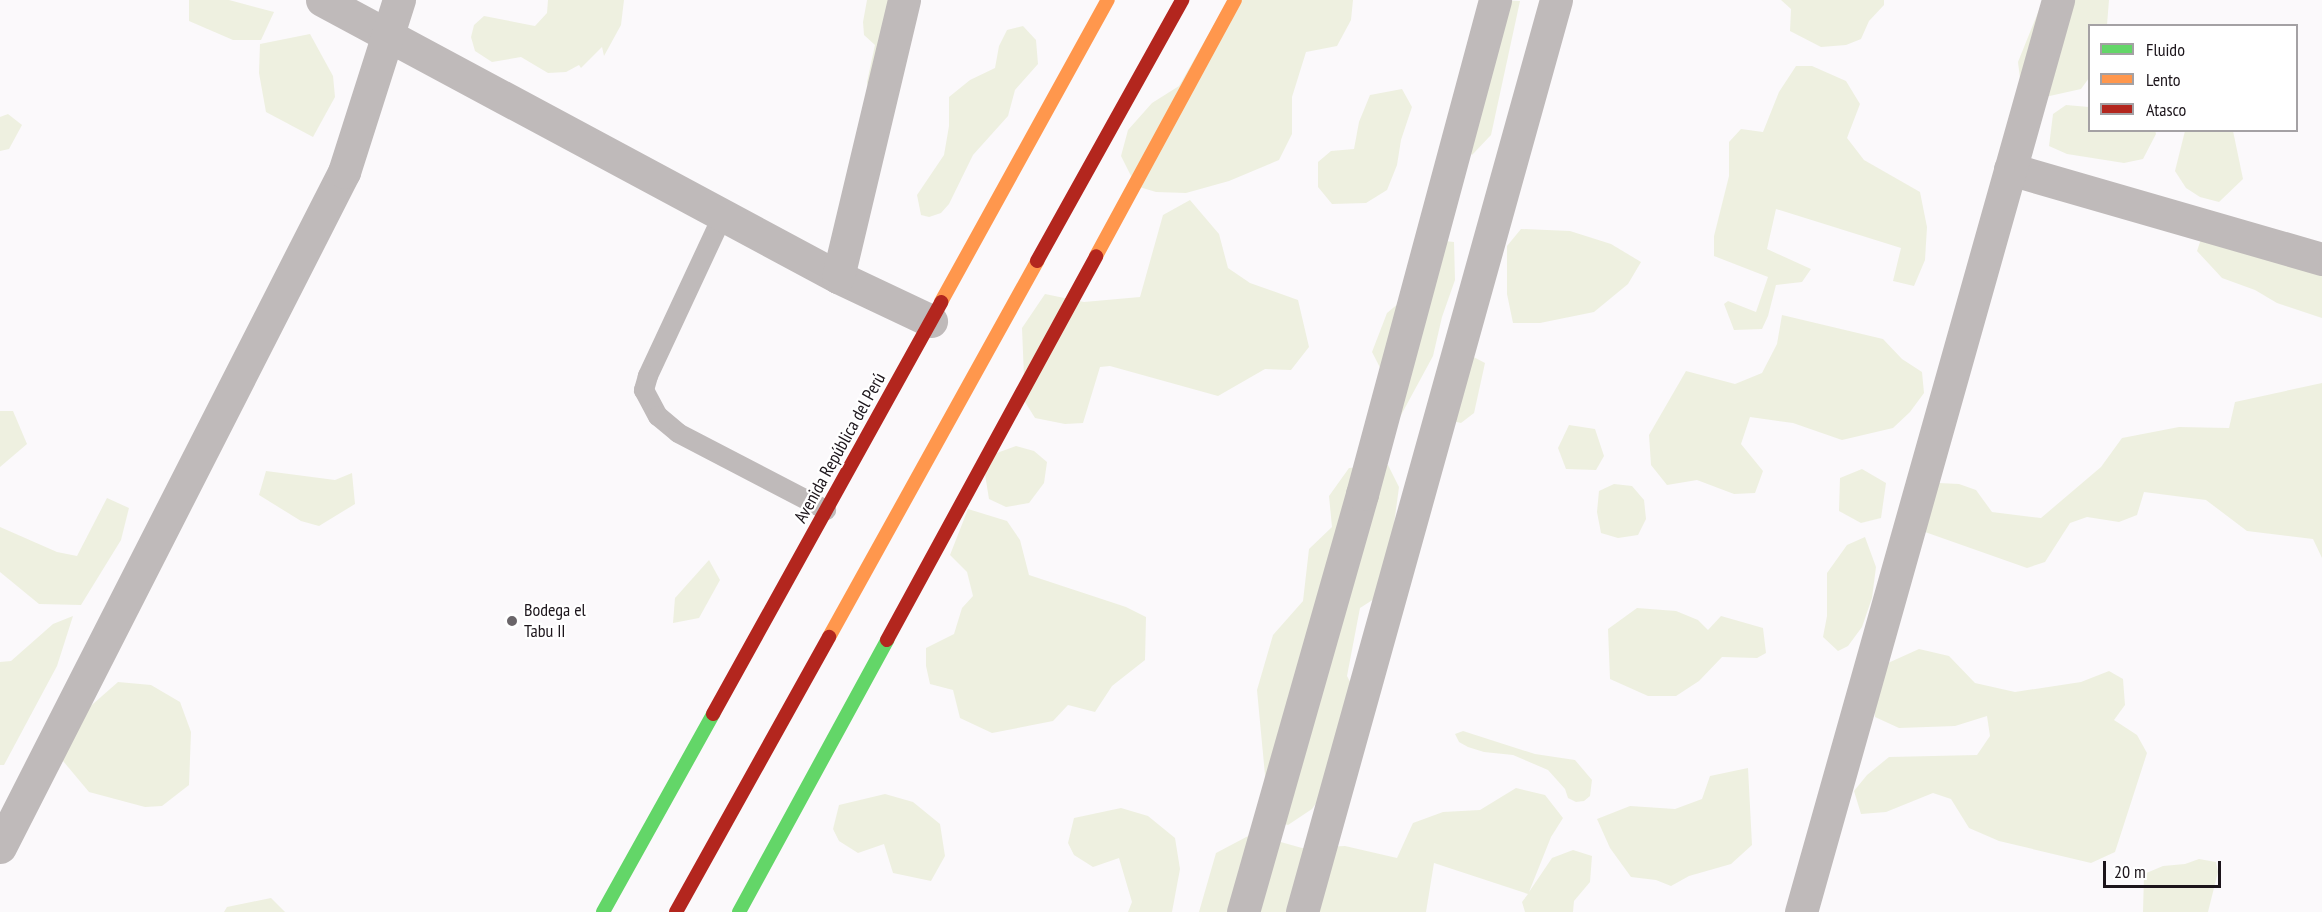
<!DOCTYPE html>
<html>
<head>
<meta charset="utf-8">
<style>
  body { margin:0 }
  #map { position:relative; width:2322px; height:912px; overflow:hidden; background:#fbf9fb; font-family:"PT Sans Narrow",sans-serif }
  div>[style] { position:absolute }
  .green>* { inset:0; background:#eef0e0 }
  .lane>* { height:20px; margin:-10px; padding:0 10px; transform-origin:10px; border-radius:10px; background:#bfbaba }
  .street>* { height:33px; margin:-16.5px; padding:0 16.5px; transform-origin:16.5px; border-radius:16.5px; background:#bfbaba }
  .fast>* { height:14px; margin:-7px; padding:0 7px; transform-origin:7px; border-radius:7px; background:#63d668 }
  .slow>* { height:14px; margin:-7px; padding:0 7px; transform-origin:7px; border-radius:7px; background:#ff974d }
  .jam>* { height:14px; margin:-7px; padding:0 7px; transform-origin:7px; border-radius:7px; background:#b3261e }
  .dots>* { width:16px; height:16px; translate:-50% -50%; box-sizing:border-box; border:3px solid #fff; border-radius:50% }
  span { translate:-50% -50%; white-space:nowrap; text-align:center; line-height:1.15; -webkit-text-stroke:4.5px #fff; paint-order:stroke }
  .street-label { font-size:18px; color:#1c151b }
  .poi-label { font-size:18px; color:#1c151b }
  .left { translate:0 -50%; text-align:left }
  .legend { position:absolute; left:2088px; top:24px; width:210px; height:108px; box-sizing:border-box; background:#fff; border:2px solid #a4a1a4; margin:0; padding:8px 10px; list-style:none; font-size:18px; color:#1c151b }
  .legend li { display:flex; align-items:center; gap:12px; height:30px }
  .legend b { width:30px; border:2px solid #a4a1a4 }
  .scale { position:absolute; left:2103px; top:861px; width:118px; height:27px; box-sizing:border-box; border:3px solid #1c151b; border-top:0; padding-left:8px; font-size:18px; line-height:21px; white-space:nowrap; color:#1c151b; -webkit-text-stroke:4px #fff; paint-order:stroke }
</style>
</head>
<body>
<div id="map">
  <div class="green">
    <div style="clip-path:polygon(189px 0,229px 0,274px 12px,261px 40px,233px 40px,189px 21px)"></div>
    <div style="clip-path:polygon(548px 0,624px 0,621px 25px,604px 56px,602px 47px,581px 68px,579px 65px,566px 72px,548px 73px,521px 57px,492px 62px,475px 51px,471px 37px,474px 25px,484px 16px,535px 26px,547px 13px)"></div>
    <div style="clip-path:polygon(867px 0,915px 0,870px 97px,867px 82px,875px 45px,864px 35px,863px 22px)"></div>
    <div style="clip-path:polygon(1228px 0,1353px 0,1351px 20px,1337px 46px,1306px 52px,1292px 97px,1292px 134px,1279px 160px,1229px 181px,1186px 193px,1156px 192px,1136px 186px,1121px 156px,1128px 130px,1152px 103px,1179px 86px)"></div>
    <div style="clip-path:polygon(1491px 0,1520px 1px,1491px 135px,1472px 155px,1459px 139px)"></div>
    <div style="clip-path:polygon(1781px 0,1884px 0,1884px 5px,1869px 21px,1861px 39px,1846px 45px,1821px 47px,1790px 31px,1791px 9px)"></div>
    <div style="clip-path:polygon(2043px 0,2109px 0,2107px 25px,2090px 26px,2089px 78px,2081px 89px,2045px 97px,2022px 95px,2018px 62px)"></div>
    <div style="clip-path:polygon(1023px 26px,1036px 40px,1038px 64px,1015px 90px,1008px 116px,973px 155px,949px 204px,941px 213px,929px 217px,921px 215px,917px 195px,944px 155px,949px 126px,949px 97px,970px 80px,995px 68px,999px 46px,1007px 30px)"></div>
    <div style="clip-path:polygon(310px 34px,333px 76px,335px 97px,313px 137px,266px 112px,259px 73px,260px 44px)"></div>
    <div style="clip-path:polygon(1796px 66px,1812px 66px,1846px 81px,1860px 104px,1847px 138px,1864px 160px,1920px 192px,1927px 227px,1925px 260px,1914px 286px,1893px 281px,1901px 248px,1776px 209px,1767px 249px,1811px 269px,1802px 282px,1776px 285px,1768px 316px,1762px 329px,1734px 330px,1724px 304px,1728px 301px,1756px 312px,1768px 277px,1714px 256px,1714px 236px,1729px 176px,1729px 142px,1741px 129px,1763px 132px,1779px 92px)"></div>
    <div style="clip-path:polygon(1402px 89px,1412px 107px,1401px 140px,1397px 165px,1387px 190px,1366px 203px,1332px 204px,1318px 187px,1318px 162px,1331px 151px,1354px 149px,1359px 122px,1370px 95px)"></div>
    <div style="clip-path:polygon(2066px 105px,2089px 107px,2090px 130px,2155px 130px,2156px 134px,2143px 159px,2124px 163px,2067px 154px,2049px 146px,2053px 114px)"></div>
    <div style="clip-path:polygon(8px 114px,22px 125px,9px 149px,0 151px,0 117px)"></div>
    <div style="clip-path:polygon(2185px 131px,2233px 131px,2243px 179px,2219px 202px,2200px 197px,2186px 188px,2175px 171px)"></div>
    <div style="clip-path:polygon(1190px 200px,1219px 234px,1228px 268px,1250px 283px,1298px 300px,1309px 347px,1291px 370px,1265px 369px,1218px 396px,1110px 366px,1100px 367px,1083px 423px,1065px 424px,1035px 418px,1025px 402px,1022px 328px,1045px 294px,1084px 302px,1140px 297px,1163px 215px)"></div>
    <div style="clip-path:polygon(1521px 229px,1570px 231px,1611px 244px,1641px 262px,1628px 284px,1594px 312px,1540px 323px,1513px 323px,1507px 294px,1507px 246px)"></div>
    <div style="clip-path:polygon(2202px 236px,2322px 270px,2322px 318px,2277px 303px,2255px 290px,2222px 278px,2197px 251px)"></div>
    <div style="clip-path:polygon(1435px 240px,1454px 242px,1455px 280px,1442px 317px,1433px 356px,1400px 417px,1388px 407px,1391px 389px,1372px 352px,1387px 313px,1424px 282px)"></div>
    <div style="clip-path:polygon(1782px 315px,1883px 339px,1902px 359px,1922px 372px,1924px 393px,1910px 412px,1893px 428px,1842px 440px,1793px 423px,1750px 417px,1741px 444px,1763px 471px,1755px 493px,1734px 494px,1697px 480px,1667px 485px,1651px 465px,1649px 435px,1686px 371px,1735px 384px,1762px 373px,1777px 344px)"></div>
    <div style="clip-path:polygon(1462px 351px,1485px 363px,1474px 413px,1461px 423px,1448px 420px)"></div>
    <div style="clip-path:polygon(2322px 383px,2322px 558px,2313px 539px,2247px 531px,2206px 500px,2144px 492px,2137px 515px,2119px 522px,2087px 517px,2070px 523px,2045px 562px,2027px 568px,1925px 532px,1939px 483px,1959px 484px,1976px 490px,1992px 512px,2041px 518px,2101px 467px,2122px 438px,2179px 427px,2229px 428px,2235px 402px)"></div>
    <div style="clip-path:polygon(0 411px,13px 411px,27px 444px,0 467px)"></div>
    <div style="clip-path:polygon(1569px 425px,1595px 429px,1604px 456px,1596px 470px,1566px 469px,1558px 448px)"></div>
    <div style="clip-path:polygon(1016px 446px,1034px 451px,1047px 462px,1044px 483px,1029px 503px,1006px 507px,989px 499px,985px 474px,994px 454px)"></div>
    <div style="clip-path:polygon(1388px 465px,1399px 487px,1385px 592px,1360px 608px,1347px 676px,1364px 709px,1325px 791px,1312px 809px,1288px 825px,1263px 818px,1265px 775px,1257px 690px,1273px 635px,1303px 601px,1309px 549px,1332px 527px,1329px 496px,1349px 468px)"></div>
    <div style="clip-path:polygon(1862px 469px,1886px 483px,1881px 518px,1861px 523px,1839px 511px,1840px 478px)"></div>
    <div style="clip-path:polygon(266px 471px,335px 480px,352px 473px,355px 504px,319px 526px,301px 521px,259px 495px)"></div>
    <div style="clip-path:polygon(1614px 484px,1632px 486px,1644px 500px,1646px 519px,1638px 535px,1618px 538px,1601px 533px,1597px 512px,1599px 491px)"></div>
    <div style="clip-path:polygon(107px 498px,129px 508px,121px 540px,81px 605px,39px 604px,0 572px,0 527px,57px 552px,77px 556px)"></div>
    <div style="clip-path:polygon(968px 509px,1007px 521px,1020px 540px,1029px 575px,1126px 607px,1146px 617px,1145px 660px,1112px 686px,1095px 712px,1068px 705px,1053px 721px,992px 733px,960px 718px,953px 690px,930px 684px,926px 666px,926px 648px,954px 634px,962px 608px,973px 596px,967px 572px,950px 555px)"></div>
    <div style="clip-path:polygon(1865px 537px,1876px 567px,1872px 598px,1862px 627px,1848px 646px,1838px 651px,1823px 637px,1827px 616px,1827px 573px,1847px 545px)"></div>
    <div style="clip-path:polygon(709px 560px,720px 580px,699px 618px,673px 623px,675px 598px)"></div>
    <div style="clip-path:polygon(1637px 608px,1676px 611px,1698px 620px,1708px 630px,1721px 616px,1763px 628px,1766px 653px,1757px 658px,1722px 657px,1699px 681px,1676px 696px,1648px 696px,1610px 679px,1608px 629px)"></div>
    <div style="clip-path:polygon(73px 616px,57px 666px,4px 765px,0 765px,0 662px,11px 661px,53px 624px)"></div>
    <div style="clip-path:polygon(1919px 649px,1949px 656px,1975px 683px,2015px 692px,2081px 682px,2109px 671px,2123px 679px,2125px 705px,2114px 720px,2137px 735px,2147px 753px,2115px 852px,2091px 863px,1999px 841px,1969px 828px,1951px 799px,1933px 793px,1886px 812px,1861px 814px,1854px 791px,1867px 775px,1889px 757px,1977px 755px,1990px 736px,1987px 716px,1955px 726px,1899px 728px,1875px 717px,1873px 689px,1888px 663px)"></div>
    <div style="clip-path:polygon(118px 682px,151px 685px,180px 702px,191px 732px,189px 785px,162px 806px,145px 807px,89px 792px,58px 755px,69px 725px)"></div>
    <div style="clip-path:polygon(1463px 731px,1535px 754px,1575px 760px,1592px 780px,1590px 796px,1584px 801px,1576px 802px,1568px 798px,1565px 789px,1548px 770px,1513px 755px,1484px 752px,1468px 747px,1459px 742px,1455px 734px)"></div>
    <div style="clip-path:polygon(1748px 768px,1752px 845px,1731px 864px,1689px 876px,1671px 886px,1656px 880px,1631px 877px,1610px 848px,1597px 819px,1630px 806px,1675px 809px,1702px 799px,1710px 776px)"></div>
    <div style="clip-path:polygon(1516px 788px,1545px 795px,1563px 818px,1551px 837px,1529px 892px,1552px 858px,1573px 850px,1592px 856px,1590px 882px,1574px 901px,1573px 912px,1525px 912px,1522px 902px,1528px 894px,1434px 863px,1426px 912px,1199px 912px,1216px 853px,1252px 834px,1302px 848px,1345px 846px,1397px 858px,1413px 823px,1443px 812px,1480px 810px)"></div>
    <div style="clip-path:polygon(885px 794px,913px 802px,940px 824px,945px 856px,931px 881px,893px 873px,884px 844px,858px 853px,839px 841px,833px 829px,839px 805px)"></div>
    <div style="clip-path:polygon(1121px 808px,1148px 816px,1175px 838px,1180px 869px,1172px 912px,1128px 912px,1132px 902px,1119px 858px,1093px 867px,1074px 855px,1068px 843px,1074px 818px)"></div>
    <div style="clip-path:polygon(2199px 859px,2216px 862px,2218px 872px,2208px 912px,2143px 912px,2144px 874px,2163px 866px,2185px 864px)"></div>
    <div style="clip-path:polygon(271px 898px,285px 912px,224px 912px,227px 907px)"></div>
  </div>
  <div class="lane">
    <div style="left:723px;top:215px;width:178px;rotate:115deg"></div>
    <div style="left:648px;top:376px;width:15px;rotate:106deg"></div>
    <div style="left:644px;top:390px;width:30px;rotate:62deg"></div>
    <div style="left:658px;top:416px;width:26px;rotate:40deg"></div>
    <div style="left:678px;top:433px;width:167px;rotate:27.5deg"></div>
  </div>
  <div class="street">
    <div style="left:322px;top:0;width:586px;rotate:28.23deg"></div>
    <div style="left:838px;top:277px;width:103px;rotate:25.3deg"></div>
    <div style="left:2010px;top:169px;width:325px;rotate:16.1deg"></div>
    <div style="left:838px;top:277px;width:285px;rotate:-76.6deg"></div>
    <div style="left:0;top:847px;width:758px;rotate:-63deg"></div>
    <div style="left:344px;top:172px;width:181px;rotate:-72.3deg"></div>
    <div style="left:1243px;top:912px;width:435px;rotate:-74.1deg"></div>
    <div style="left:1362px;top:494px;width:512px;rotate:-74.93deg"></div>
    <div style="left:1302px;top:912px;width:947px;rotate:-74.44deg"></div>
    <div style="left:1801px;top:912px;width:948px;rotate:-74.26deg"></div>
  </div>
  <div class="fast">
    <div style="left:603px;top:912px;width:227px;rotate:-60.9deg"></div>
    <div style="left:739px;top:912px;width:310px;rotate:-61.4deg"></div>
  </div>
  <div class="slow">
    <div style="left:1096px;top:256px;width:291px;rotate:-61.5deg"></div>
    <div style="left:941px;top:302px;width:345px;rotate:-61.1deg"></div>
    <div style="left:829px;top:637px;width:430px;rotate:-61deg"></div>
  </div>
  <div class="jam">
    <div style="left:1037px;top:261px;width:299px;rotate:-60.9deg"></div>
    <div style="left:887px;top:640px;width:437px;rotate:-61.4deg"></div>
    <div style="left:713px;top:714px;width:471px;rotate:-61deg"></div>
    <div style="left:676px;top:912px;width:315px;rotate:-60.9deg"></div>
  </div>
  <div class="dots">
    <div style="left:512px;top:621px;background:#6a6569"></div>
  </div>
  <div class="street-label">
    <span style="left:840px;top:448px;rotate:-61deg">Avenida República del Perú</span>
  </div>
  <div class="poi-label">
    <span class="left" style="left:524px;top:621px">Bodega el<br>Tabu II</span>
  </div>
  <ul class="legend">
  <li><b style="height:8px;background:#63d668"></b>Fluido</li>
  <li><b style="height:8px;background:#ff974d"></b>Lento</li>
  <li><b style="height:8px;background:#b3261e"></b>Atasco</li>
  </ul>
  <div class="scale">20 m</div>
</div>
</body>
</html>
